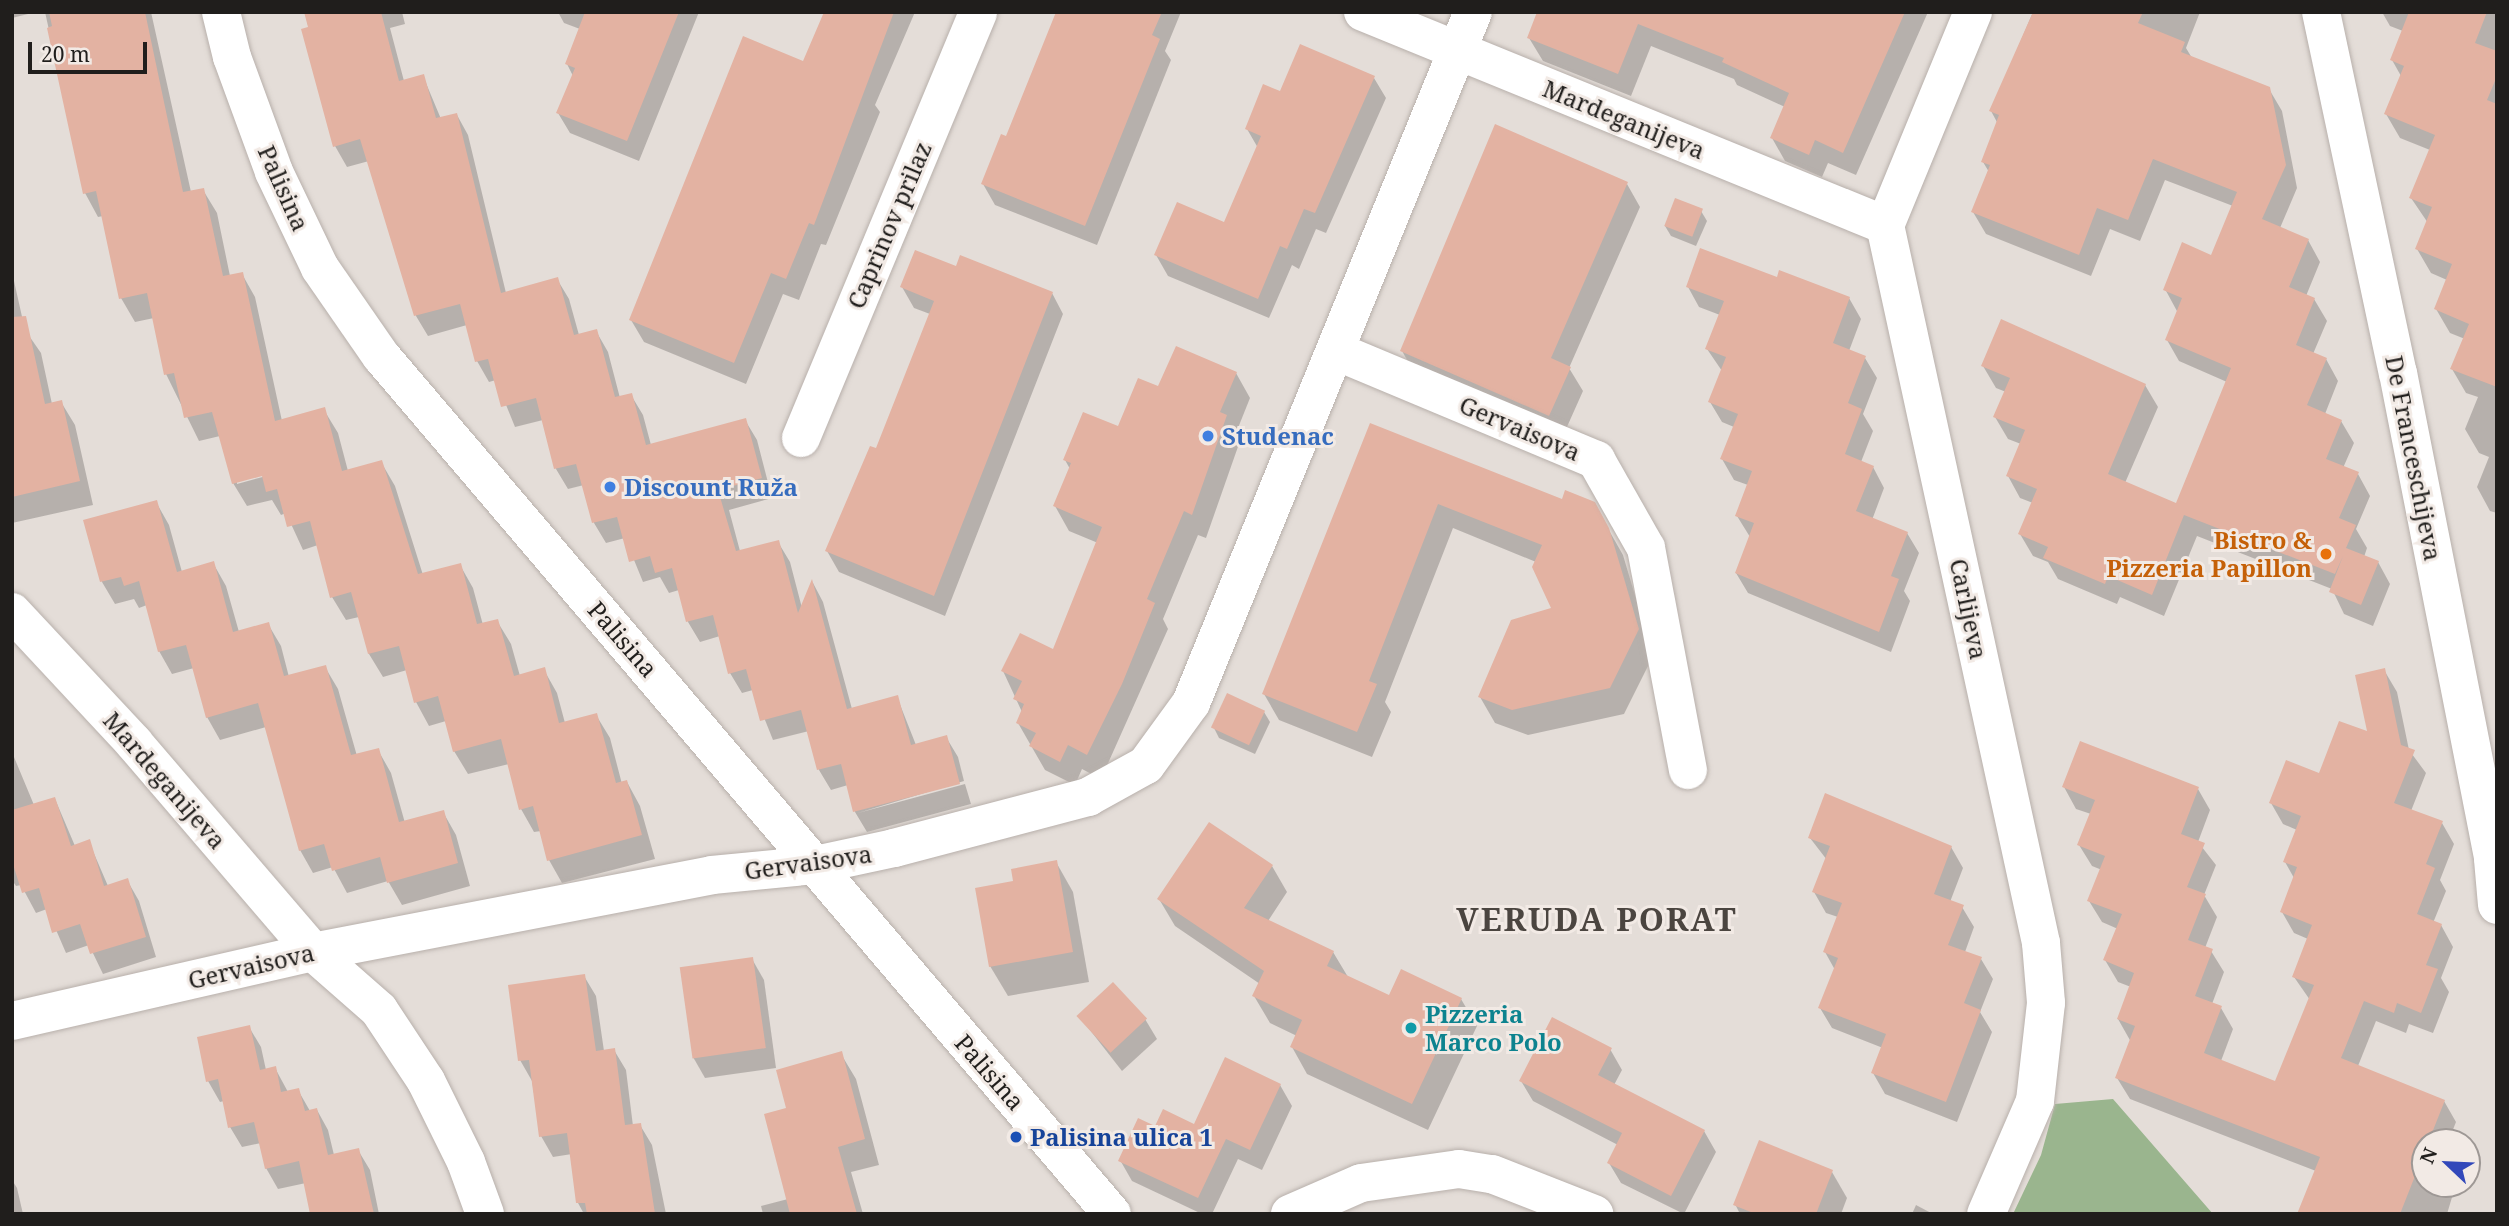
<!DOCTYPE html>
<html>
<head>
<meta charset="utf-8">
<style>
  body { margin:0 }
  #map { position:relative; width:2509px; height:1226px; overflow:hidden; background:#e4ddd8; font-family:"Noto Serif",serif }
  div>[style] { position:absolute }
  .forest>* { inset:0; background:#9ab58e }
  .shadow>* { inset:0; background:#0003 }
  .building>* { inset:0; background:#e3b2a2; transform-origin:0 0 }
  .roads { filter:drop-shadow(0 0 2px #b8b0ab) drop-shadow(0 0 2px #b8b0ab) }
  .minor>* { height:38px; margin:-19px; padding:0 19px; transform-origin:19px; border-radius:19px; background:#fff }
  .dots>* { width:19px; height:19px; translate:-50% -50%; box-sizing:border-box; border:4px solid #f2eae5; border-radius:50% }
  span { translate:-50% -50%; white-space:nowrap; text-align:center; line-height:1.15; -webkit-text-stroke:6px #f2eae5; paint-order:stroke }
  .street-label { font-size:24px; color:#201e1c }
  .shop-label { font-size:24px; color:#366cbe; font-weight:700 }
  .left { translate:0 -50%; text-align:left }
  .food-label { font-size:24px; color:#c56008; font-weight:700 }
  .right { translate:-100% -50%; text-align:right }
  .culture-label { font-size:24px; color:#0d838f; font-weight:700 }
  .transit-label { font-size:24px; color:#164399; font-weight:700 }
  .district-label { font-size:32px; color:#4b4540; font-weight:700; letter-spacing:2px }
  .frame { position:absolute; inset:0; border:14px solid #201e1c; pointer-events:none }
  .north { position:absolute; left:2411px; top:1128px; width:70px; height:70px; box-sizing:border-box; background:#f2eae5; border:2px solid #9e9895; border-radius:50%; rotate:293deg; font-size:19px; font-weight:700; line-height:28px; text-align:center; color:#201e1c }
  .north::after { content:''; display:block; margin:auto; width:24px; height:32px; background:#3248ba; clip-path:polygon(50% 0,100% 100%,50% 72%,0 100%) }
  .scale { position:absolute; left:28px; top:42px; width:119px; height:32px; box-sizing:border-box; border:4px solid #201e1c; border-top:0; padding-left:9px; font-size:21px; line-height:24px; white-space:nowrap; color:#201e1c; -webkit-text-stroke:5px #f2eae5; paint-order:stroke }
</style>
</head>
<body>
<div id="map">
  <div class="forest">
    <div style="clip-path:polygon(2113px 1099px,2213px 1214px,2013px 1214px,2041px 1155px,2055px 1104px)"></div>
  </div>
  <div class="shadow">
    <div style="clip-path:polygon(12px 12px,36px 12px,12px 18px)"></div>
    <div style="clip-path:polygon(evenodd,45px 12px,151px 12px,191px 192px,203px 190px,217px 213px,230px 276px,242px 274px,255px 297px,282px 421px,324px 410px,338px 433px,348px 471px,381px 462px,395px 486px,423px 575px,460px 565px,473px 588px,483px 625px,497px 621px,511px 644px,520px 676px,544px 670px,557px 693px,565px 723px,596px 715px,610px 738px,622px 784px,627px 782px,640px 806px,655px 859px,562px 883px,549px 860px,541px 831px,534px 832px,521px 809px,509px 764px,468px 774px,454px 751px,446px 721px,429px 726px,416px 702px,407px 670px,383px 677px,369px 654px,359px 617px,346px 620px,332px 597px,318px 545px,303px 550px,286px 513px,281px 515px,272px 500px,247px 506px,233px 483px,220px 436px,199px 441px,166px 374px,154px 318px,135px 322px,121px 298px,103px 216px,98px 217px,85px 193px,45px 12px,270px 472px,270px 475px,237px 484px,237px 481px,270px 472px)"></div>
    <div style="clip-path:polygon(305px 12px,402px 12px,405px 24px,390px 28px,404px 81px,423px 76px,441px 119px,457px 115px,468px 135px,506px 293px,557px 279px,569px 299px,579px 335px,596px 331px,608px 352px,620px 398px,631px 395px,643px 415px,651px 445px,745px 420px,757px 440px,772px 498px,729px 510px,740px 551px,778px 542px,790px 562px,802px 608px,813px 583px,823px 602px,852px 709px,897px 697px,916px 745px,946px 737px,958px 757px,964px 781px,858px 813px,965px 784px,971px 804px,867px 832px,855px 812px,848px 785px,831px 790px,819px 770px,809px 731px,773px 740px,753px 690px,742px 693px,730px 673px,720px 636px,700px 642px,688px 622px,679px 590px,669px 593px,660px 577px,643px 582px,625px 538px,606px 543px,594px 523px,584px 485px,568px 489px,556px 469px,543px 420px,515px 427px,496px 380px,489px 382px,477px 361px,467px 325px,428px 336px,416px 316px,369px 161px,347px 167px,335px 146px)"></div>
    <div style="clip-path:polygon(558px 12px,699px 12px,639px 161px,570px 133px,558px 113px,573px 76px,567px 64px,580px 29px,564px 23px)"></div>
    <div style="clip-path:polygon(825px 12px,915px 12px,875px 105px,880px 112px,826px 245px,821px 244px,799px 300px,783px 294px,746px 384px,644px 342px,631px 320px,804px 64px)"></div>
    <div style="clip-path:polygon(1058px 12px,1181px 12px,1165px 51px,1171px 60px,1097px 245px,995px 205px,983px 184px,1007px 138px)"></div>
    <div style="clip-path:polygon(1539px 12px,1928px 12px,1856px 175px,1828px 163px,1822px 177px,1785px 161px,1772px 138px,1785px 107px,1737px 85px,1734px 79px,1651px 46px,1631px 96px,1543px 61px,1529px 38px)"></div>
    <div style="clip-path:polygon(2033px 12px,2200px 12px,2186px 48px,2192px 58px,2269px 89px,2282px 111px,2297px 188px,2280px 228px,2308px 240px,2320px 262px,2306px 296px,2314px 299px,2327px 321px,2313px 354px,2326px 359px,2338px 381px,2325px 414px,2341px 421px,2354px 443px,2343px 468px,2358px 474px,2370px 496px,2356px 529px,2367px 548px,2364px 557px,2378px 562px,2390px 584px,2373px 626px,2344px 614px,2332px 589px,2197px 536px,2164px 616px,2120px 597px,2117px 604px,2058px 579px,2048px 562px,2033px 556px,2020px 534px,2033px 503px,2020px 498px,2008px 476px,2021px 444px,2008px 439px,1995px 417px,2006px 392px,1996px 388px,1983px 366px,2145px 385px,2158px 407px,2125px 483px,2177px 505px,2227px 382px,2179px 361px,2167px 340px,2178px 313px,2165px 289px,2212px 257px,2233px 206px,2165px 180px,2140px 241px,2110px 229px,2091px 276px,1986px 234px,1973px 212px,1989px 172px,1983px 162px,1998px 124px,1991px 111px)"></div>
    <div style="clip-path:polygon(2382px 12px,2494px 12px,2497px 17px,2497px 513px,2490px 511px,2477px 487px,2489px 457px,2479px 453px,2465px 429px,2478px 397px,2466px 393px,2452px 369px,2465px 339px,2450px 333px,2436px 309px,2447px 280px,2431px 273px,2417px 249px,2428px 223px,2411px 198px,2430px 150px,2400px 138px,2386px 114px,2401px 76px,2392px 60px,2403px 31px,2390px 26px)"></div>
    <div style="clip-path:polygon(1374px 78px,1386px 98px,1326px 233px,1316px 229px,1299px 269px,1292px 265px,1269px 318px,1168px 276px,1156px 255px,1225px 225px,1258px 148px,1247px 129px,1281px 94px)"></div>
    <div style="clip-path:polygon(1627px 184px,1640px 207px,1569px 368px,1583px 391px,1562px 438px,1415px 374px,1402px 351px)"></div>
    <div style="clip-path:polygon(1701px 211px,1707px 221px,1696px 246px,1671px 236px,1665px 226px)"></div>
    <div style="clip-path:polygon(957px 268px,1052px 293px,1063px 314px,945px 616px,839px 572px,827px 551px,877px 450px,930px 314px,914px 308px,902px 287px)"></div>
    <div style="clip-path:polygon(12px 272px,25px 330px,41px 353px,52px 404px,61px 402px,75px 425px,93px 505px,12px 523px)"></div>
    <div style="clip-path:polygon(1778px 280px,1849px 298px,1861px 319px,1849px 351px,1865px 358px,1877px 378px,1863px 414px,1873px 431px,1861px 462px,1873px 467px,1884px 488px,1872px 520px,1907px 533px,1919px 553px,1904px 591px,1910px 601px,1891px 652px,1748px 593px,1736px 573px,1750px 537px,1737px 516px,1748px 485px,1734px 480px,1722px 459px,1734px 427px,1722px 422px,1710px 402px,1722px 371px,1707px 349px,1720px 315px,1699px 307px,1688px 287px)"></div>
    <div style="clip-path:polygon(1236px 373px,1250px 398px,1236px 433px,1240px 441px,1206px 538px,1198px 535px,1163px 619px,1168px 629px,1101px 779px,1082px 769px,1075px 785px,1045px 770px,1018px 723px,1022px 712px,1003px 671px,1053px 652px,1098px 543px,1069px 531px,1055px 506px,1070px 469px,1065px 460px,1119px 429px,1159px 389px)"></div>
    <div style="clip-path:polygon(1371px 426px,1562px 501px,1594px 504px,1623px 555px,1653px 656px,1624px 714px,1528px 735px,1495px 723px,1480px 697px,1553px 609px,1536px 562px,1453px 528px,1385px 702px,1391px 712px,1372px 757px,1279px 720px,1264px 694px)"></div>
    <div style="clip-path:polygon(156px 502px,169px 525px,182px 572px,213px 563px,226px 586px,239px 632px,268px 624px,281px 646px,289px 677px,325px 667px,338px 689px,357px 756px,378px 750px,391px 773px,405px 823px,443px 812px,456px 835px,470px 886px,402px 905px,388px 881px,347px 893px,333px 867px,313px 873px,300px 850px,266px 727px,220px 740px,207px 717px,194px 668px,172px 674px,159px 651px,147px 605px,139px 608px,134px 599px,115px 604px,102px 582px,85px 522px)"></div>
    <div style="clip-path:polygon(2384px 670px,2397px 692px,2409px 750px,2426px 773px,2411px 811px,2442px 823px,2454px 844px,2440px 880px,2446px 891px,2433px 923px,2441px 925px,2453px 947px,2441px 978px,2449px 992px,2433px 1033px,2409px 1024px,2406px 1033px,2376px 1021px,2358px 1066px,2444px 1101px,2456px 1122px,2448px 1142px,2425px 1142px,2425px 1184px,2456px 1184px,2447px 1214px,2299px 1214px,2316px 1171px,2130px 1099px,2117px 1078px,2131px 1042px,2118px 1019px,2131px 987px,2118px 982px,2105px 960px,2118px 929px,2102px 922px,2089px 901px,2102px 870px,2092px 866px,2079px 845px,2091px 814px,2076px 809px,2064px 787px,2198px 789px,2210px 810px,2198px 842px,2216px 865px,2204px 895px,2217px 917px,2205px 948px,2211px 951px,2224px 972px,2212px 1004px,2221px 1008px,2233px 1029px,2221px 1061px,2276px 1083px,2310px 1000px,2294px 977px,2308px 939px,2294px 933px,2282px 912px,2294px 878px,2285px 862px,2297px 830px,2283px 824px,2271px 803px,2320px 775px,2369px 734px)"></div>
    <div style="clip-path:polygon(1264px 712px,1270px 722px,1255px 754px,1219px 738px,1214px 728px)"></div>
    <div style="clip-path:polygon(14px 757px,34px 805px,55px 799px,75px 846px,89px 842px,108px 886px,127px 880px,139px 901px,156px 957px,103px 974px,89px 945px,66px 953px,47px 909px,36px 913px,21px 885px,16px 886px,12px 880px)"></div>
    <div style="clip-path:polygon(1810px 838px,1951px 847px,1963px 868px,1950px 902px,1962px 907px,1974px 927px,1965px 952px,1981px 959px,1993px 979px,1980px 1012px,1992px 1032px,1957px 1122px,1885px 1094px,1873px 1073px,1883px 1048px,1832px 1028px,1820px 1008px,1835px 970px,1825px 952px,1838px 917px,1826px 913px,1814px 892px,1827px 860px)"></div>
    <div style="clip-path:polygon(1056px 862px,1073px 892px,1089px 982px,1008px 996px,990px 966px,1015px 883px)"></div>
    <div style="clip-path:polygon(1272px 866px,1287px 892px,1268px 921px,1333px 952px,1348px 977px,1390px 998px,1461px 999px,1477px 1026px,1428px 1130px,1307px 1074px,1292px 1047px,1297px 1036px,1270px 1023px,1254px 996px,1260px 984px,1175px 926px,1159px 899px)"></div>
    <div style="clip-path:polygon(752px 959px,764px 980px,776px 1068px,705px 1078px,693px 1057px)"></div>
    <div style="clip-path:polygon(584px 976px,596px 996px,604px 1051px,614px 1050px,626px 1070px,633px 1126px,640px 1125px,652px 1145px,666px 1214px,584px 1214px,578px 1203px,572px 1154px,553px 1157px,541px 1136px,532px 1081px,520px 1060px)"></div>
    <div style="clip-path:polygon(1079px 1016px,1145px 1019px,1157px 1039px,1122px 1071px)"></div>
    <div style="clip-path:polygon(249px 1027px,261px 1047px,266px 1070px,275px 1068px,288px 1092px,298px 1090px,310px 1111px,317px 1110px,328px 1130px,334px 1155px,358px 1150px,370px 1170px,379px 1214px,313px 1214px,306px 1183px,278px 1189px,266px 1168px,261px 1143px,242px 1147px,230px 1127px,224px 1101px,220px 1102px,208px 1081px)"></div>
    <div style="clip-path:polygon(1610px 1049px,1622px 1070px,1614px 1085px,1704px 1131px,1716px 1152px,1684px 1214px,1621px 1183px,1609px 1163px,1618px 1145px,1533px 1101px,1521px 1081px)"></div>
    <div style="clip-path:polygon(841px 1054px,856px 1079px,879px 1165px,851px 1172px,863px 1214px,763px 1214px,761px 1206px,788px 1199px,789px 1109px)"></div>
    <div style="clip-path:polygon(1280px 1085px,1292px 1106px,1262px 1170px,1238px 1159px,1212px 1214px,1202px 1214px,1132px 1181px,1120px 1160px,1156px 1129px,1195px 1126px)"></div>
    <div style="clip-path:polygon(1832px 1172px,1847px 1198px,1841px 1214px,1740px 1214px,1735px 1204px)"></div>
    <div style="clip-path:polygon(12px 1180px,17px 1188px,23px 1214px,12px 1214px)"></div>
    <div style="clip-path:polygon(1916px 1205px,1933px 1214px,1912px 1214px)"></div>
  </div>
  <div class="building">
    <div style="clip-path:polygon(49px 12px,145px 12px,183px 192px,204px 188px,223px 276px,243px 272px,275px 421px,325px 407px,342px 471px,382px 460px,418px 574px,461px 563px,477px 624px,498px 619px,514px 676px,545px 667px,559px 723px,597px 713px,616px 783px,627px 780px,642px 835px,547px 861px,533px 806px,519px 810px,501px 739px,453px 752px,438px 696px,414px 703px,399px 646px,368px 654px,351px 592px,330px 598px,310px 521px,287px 527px,277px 489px,266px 492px,262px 476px,232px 484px,212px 412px,184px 418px,174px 373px,164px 375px,147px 293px,119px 299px,96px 191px,83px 194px,47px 28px,52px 26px)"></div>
    <div style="clip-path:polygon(304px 12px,381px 12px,399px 81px,424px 74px,436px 118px,457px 113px,501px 293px,558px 277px,574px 335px,597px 329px,615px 397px,632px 393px,646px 445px,746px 418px,762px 478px,718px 490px,736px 551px,779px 540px,798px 613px,812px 579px,847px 709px,898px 695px,911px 745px,947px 735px,960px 784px,853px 812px,841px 764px,817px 770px,801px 710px,760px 721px,746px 669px,728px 674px,713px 615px,686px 622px,672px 568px,655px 573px,650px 556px,629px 562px,617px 517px,592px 523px,576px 464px,554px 469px,536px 398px,501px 407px,488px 359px,475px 362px,460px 304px,414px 316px,360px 139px,333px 147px,301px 29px,308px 27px)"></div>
    <div style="clip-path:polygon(585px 12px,679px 12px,627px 141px,556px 113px,575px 68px,565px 64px)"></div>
    <div style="clip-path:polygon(824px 12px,894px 12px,814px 225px,809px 223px,786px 279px,771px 273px,734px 363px,629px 320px,743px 36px,803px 61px)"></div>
    <div style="clip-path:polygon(1056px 12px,1162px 12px,1152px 35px,1160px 39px,1085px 226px,981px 184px,1001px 134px,1006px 136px)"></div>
    <div style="clip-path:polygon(1537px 12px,1905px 12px,1843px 153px,1815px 140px,1809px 155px,1770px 138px,1789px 93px,1722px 62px,1724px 58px,1638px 24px,1618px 74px,1527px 38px)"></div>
    <div style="clip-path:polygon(2033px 12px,2143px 12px,2138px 23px,2185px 42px,2181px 52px,2270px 87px,2286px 165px,2262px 219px,2309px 239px,2289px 287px,2315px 298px,2296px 345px,2327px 358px,2307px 405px,2342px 420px,2326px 459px,2359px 472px,2339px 518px,2356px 525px,2346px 548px,2379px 561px,2361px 605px,2329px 592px,2343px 556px,2335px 574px,2184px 515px,2152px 595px,2108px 576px,2105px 584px,2043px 558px,2048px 547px,2018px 534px,2037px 489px,2006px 476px,2025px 430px,1993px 417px,2010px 378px,1981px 366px,2001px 319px,2146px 384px,2108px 474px,2176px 503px,2231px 368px,2165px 340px,2182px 298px,2163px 290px,2182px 242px,2211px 255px,2237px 192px,2153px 159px,2128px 220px,2097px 208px,2079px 255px,1971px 212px,1990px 165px,1981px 162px,1999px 115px,1989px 111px)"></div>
    <div style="clip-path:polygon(2409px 12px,2487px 12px,2475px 43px,2497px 51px,2497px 76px,2487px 100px,2497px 104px,2497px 387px,2450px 369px,2469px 324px,2434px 309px,2452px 264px,2415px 249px,2432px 207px,2409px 198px,2435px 135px,2384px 114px,2404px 66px,2390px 60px)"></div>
    <div style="clip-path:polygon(1300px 44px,1375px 76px,1315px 213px,1304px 209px,1287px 249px,1280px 246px,1258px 299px,1154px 255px,1177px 202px,1224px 222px,1261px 136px,1245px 129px,1263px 84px,1280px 91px)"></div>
    <div style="clip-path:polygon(1495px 124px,1628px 182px,1551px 358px,1571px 367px,1549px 416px,1400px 351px)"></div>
    <div style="left:1675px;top:198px;width:30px;height:30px;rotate:21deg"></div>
    <div style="clip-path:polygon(1700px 248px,1777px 277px,1779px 270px,1850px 297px,1833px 343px,1866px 356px,1848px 403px,1862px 409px,1845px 454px,1874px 466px,1856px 511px,1908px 532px,1891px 576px,1899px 579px,1879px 632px,1735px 573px,1754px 523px,1735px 516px,1752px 471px,1720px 459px,1738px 414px,1708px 402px,1726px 357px,1705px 349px,1724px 301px,1686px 287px)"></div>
    <div style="clip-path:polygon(915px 250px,956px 266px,960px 255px,1053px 292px,934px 596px,825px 551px,870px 446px,876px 448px,934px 301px,900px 287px)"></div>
    <div style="clip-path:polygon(26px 316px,45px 404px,62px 400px,80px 481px,12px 497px,12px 317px)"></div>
    <div style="clip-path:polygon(1176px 346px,1237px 372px,1220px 412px,1227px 415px,1192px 515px,1184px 511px,1147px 599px,1155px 603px,1122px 684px,1087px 755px,1068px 745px,1060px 762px,1029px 746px,1036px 733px,1016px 723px,1024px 704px,1013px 699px,1022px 681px,1001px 671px,1020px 633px,1053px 649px,1102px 527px,1053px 506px,1071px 463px,1063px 460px,1083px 412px,1118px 426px,1138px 378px,1158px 386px)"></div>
    <div style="clip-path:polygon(1370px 423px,1562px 499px,1565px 490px,1595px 502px,1609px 528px,1639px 629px,1610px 688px,1512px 710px,1478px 697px,1511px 620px,1551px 608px,1532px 567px,1542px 545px,1438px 504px,1369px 681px,1377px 684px,1357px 732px,1262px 694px)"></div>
    <div style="clip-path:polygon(157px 500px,177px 572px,214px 561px,233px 632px,269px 622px,284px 676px,326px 665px,351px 755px,379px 748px,399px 822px,444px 810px,458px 863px,387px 883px,380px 857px,332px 871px,324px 844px,299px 851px,258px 703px,206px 718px,186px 645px,158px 652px,139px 581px,124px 586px,121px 577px,100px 582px,83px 520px)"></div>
    <div style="clip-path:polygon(2385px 668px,2401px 745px,2415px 750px,2394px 803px,2443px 821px,2426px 864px,2435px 868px,2417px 914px,2442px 924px,2426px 965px,2438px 969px,2421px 1013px,2397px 1003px,2394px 1013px,2364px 1001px,2341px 1058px,2445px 1100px,2400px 1214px,2297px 1214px,2320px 1157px,2115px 1078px,2135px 1026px,2117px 1019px,2134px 973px,2103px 960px,2122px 914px,2087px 901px,2105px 856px,2077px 845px,2095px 800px,2062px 787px,2080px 741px,2199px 787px,2181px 834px,2205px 843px,2187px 887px,2206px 894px,2188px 940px,2213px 949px,2195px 996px,2222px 1006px,2204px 1053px,2275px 1081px,2314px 985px,2292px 977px,2312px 925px,2280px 912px,2297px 867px,2283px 862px,2301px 816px,2269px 803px,2286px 760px,2319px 773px,2339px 721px,2367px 731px,2355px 675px)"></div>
    <div style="left:1227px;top:693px;width:42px;height:38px;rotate:25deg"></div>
    <div style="clip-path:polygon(1825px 793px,1952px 846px,1934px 894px,1964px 905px,1948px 945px,1982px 957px,1964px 1003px,1981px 1010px,1946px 1102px,1871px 1073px,1886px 1034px,1818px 1008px,1838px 958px,1823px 952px,1842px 903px,1812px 892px,1830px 846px,1808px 838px)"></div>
    <div style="clip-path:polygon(55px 797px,71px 846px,90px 839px,104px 886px,128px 878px,146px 937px,90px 954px,80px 924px,52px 933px,39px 888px,22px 893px,12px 861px,12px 810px)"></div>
    <div style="clip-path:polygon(1209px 822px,1273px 865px,1244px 908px,1334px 951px,1327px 966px,1389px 995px,1401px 969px,1462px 998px,1412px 1104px,1290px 1047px,1302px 1020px,1252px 996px,1264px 971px,1157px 899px)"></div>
    <div style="clip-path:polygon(1057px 860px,1073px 952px,989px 967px,975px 888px,1013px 881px,1011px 869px)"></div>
    <div style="left:753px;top:957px;width:92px;height:74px;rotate:82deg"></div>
    <div style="clip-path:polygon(585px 974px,596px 1051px,615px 1048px,625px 1125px,641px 1123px,655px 1214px,587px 1214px,585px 1203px,576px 1203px,567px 1133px,539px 1137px,529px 1060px,518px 1061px,508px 985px)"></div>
    <div style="left:1113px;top:982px;width:50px;height:50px;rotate:47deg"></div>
    <div style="clip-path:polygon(1552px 1017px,1612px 1048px,1598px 1075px,1705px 1130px,1671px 1196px,1607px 1163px,1622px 1133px,1519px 1081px)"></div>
    <div style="clip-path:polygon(250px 1025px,260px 1070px,276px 1066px,281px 1092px,299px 1088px,305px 1111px,317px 1108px,328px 1155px,359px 1148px,374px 1214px,310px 1214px,299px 1161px,265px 1169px,254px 1122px,228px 1128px,218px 1079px,206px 1082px,197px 1037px)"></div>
    <div style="clip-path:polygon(842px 1051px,865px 1139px,838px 1147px,857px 1214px,790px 1214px,764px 1114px,786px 1108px,776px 1070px)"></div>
    <div style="clip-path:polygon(1225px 1057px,1281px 1084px,1250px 1150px,1226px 1139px,1198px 1198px,1118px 1161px,1138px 1118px,1155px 1126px,1163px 1109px,1194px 1124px)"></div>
    <div style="clip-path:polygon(1759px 1140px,1833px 1170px,1816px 1214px,1756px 1214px,1733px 1205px)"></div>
  </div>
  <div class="roads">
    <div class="minor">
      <div style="left:221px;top:12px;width:46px;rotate:76.3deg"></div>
      <div style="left:232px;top:57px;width:122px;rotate:69.9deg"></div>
      <div style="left:274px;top:172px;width:106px;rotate:64.4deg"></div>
      <div style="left:320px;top:268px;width:107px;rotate:55.3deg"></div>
      <div style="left:381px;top:356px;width:1127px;rotate:49.57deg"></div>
      <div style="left:1363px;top:12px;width:564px;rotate:22.2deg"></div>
      <div style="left:1973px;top:12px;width:230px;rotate:112.4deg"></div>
      <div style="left:1885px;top:225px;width:735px;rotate:77.74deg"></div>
      <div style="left:2041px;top:943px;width:60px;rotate:85.2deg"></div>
      <div style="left:2046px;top:1003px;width:99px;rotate:96.4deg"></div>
      <div style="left:2035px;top:1101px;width:123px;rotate:113.4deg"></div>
      <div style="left:2321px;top:12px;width:369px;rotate:78deg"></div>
      <div style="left:2398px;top:373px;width:495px;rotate:78.9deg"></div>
      <div style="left:2493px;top:859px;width:46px;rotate:85deg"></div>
      <div style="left:1336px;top:351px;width:282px;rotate:22.7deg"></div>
      <div style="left:1596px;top:460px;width:101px;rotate:60.4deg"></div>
      <div style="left:1646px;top:548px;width:226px;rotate:79.3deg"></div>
      <div style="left:801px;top:438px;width:461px;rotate:-67.4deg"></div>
      <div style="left:12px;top:612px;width:179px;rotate:47deg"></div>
      <div style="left:134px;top:743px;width:275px;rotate:49.4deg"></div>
      <div style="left:313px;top:952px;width:88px;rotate:41.3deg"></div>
      <div style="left:379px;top:1010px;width:85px;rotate:56.5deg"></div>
      <div style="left:426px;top:1081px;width:90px;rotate:63.7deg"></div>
      <div style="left:466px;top:1162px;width:55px;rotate:69.9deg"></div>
      <div style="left:12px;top:1021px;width:309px;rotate:-12.9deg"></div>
      <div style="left:313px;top:952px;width:406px;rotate:-10.9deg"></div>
      <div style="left:712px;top:875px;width:103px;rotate:-5.5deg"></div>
      <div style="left:815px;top:865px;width:81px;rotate:-12.1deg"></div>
      <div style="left:894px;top:848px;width:201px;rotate:-14.7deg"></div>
      <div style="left:1088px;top:797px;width:66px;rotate:-28.9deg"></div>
      <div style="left:1146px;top:765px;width:77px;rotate:-54deg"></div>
      <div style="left:1191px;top:703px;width:746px;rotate:-67.8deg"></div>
      <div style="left:1290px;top:1214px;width:77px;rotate:-23.6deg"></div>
      <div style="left:1361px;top:1183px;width:99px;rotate:-8.1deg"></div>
      <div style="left:1459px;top:1169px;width:33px;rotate:9deg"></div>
      <div style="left:1492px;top:1174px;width:110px;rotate:21.4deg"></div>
    </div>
  </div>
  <div class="dots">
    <div style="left:1208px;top:436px;background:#3f7fe0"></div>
    <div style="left:610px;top:487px;background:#3f7fe0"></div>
    <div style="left:2326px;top:554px;background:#e8710a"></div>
    <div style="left:1411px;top:1028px;background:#0f9aa8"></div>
    <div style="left:1016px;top:1137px;background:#1a4fb4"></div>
  </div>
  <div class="street-label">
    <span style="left:1624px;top:119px;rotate:22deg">Mardeganijeva</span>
    <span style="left:284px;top:188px;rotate:66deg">Palisina</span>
    <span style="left:889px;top:225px;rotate:-67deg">Caprinov prilaz</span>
    <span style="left:1520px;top:428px;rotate:23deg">Gervaisova</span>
    <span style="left:2414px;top:458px;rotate:79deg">De Franceschijeva</span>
    <span style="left:1969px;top:609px;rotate:78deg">Carlijeva</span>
    <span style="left:623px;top:639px;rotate:49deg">Palisina</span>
    <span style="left:165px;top:780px;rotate:49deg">Mardeganijeva</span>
    <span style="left:808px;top:862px;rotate:-8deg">Gervaisova</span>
    <span style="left:251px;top:966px;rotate:-13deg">Gervaisova</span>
    <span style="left:990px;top:1072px;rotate:49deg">Palisina</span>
  </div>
  <div class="shop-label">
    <span class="left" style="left:1222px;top:436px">Studenac</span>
    <span class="left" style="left:624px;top:487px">Discount Ruža</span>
  </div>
  <div class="food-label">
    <span class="right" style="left:2312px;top:554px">Bistro &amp;<br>Pizzeria Papillon</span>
  </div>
  <div class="culture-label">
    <span class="left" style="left:1425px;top:1028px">Pizzeria<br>Marco Polo</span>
  </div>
  <div class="transit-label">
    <span class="left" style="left:1030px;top:1137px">Palisina ulica 1</span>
  </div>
  <div class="district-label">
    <span style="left:1597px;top:919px">VERUDA PORAT</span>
  </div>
  <div class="frame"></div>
  <div class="north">N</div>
  <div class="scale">20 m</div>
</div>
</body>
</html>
